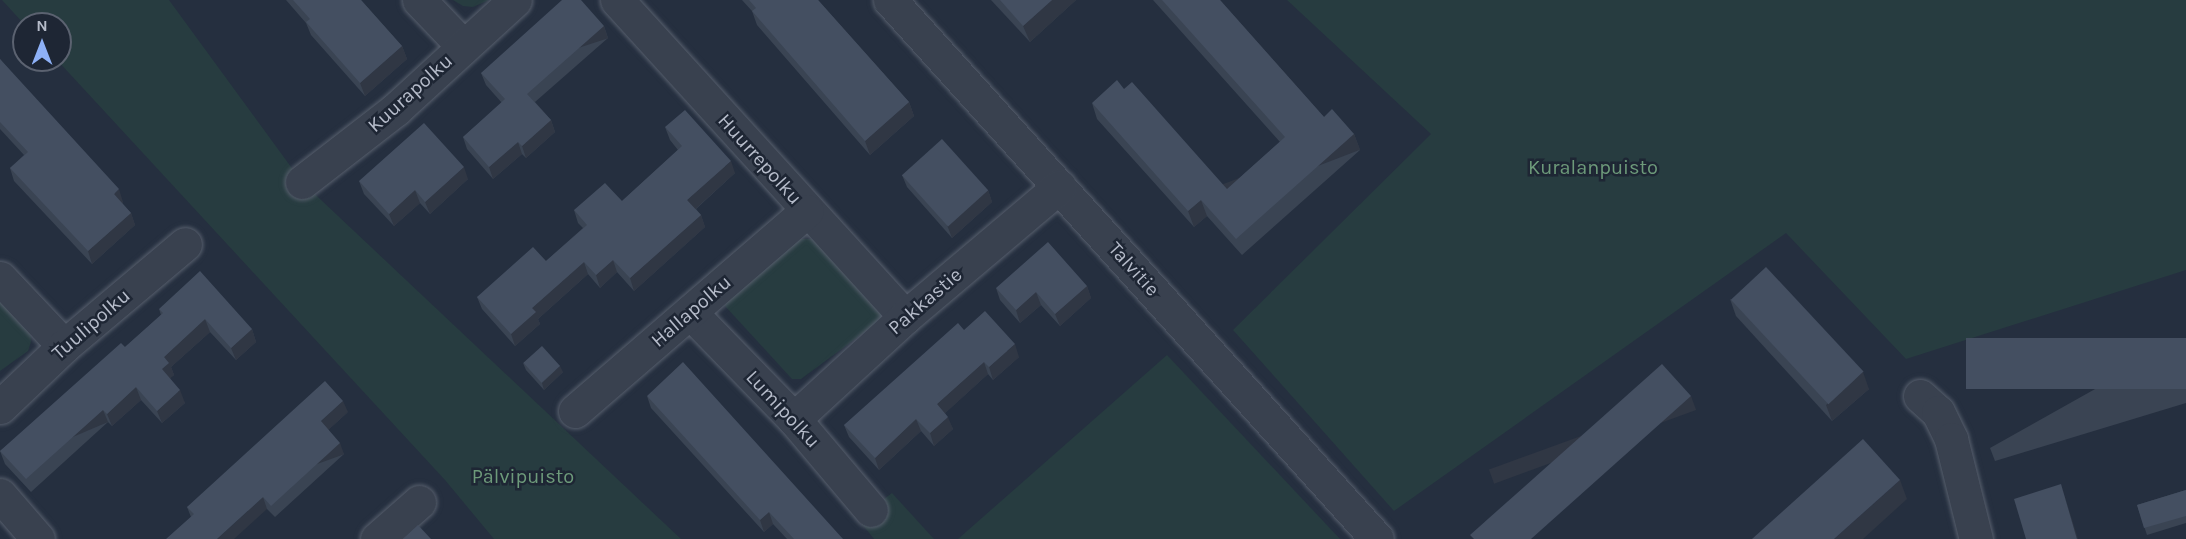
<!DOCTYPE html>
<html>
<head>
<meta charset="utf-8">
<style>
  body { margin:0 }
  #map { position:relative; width:2186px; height:539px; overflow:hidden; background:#252f3f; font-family:Karla,sans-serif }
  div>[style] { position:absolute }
  .green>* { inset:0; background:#273c40 }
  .roads { filter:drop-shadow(0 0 2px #575f6d) drop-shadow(0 0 2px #575f6d) }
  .street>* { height:33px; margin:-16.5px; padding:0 16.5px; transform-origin:16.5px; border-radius:16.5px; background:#39414f }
  .wall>* { inset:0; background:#3a4453 }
  .shaded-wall>* { inset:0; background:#303744; transform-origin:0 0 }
  .building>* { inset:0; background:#444f61; transform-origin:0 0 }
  span { translate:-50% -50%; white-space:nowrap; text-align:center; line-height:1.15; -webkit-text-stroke:5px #1e2634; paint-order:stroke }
  .street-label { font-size:20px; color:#b6bcca }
  .park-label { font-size:20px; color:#6d9a7a }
  .north { position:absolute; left:12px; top:12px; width:60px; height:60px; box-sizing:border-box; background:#1e2634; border:2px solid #5b6270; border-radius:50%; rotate:0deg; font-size:16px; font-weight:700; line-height:24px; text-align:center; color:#b6bcca }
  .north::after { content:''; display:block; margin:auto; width:21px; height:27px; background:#8eb1f7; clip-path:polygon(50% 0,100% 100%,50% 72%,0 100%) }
</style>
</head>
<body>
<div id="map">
  <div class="green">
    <div style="clip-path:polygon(2px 0,169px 0,302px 182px,681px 539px,494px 539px,445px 480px,57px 60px,60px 60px,60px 24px,24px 24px)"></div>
    <div style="clip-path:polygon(453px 0,489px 0,473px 7px,463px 6px)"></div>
    <div style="clip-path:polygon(1287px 0,2186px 0,2186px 270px,1906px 359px,1786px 233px,1394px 511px,1233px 330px,1431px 134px)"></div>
    <div style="clip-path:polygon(800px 239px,814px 239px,881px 313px,881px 320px,801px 379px,792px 379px,725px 306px,729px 297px)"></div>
    <div style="clip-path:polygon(0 296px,30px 326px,31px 342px,28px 351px,0 371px)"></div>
    <div style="clip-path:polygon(1167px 355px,1340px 539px,958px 539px)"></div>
    <div style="clip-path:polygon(892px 493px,934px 539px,874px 539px,858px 519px)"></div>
  </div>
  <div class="roads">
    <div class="street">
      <div style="left:419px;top:0;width:64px;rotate:46.3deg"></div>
      <div style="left:617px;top:0;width:428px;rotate:47.7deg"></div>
      <div style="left:890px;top:0;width:726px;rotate:47.9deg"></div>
      <div style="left:302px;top:182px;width:119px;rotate:-37.8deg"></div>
      <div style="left:396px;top:109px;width:161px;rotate:-42.5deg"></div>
      <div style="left:0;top:278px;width:93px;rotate:46.7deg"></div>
      <div style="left:690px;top:312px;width:149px;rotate:45.8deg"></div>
      <div style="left:794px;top:419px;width:119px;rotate:49.8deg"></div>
      <div style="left:1920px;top:396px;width:24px;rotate:42deg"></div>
      <div style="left:1938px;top:412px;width:30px;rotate:64deg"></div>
      <div style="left:1951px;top:439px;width:103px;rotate:76deg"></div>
      <div style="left:0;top:407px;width:88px;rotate:-43.6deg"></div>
      <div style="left:64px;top:346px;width:158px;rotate:-40.1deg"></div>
      <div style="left:575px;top:411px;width:306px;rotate:-40.8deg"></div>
      <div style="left:794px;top:419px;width:151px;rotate:-42.6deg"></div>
      <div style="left:905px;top:317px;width:202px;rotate:-40.2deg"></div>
      <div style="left:0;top:495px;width:58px;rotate:49.2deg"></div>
      <div style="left:377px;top:539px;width:56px;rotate:-41.4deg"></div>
    </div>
  </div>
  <div class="wall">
    <div style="clip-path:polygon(286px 0,361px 0,402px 46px,407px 59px,365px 96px,311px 35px,306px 23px)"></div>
    <div style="clip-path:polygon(742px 0,818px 0,909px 102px,914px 116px,870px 155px,757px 25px,752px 11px)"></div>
    <div style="clip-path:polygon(991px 0,1076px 0,1030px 42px)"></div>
    <div style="clip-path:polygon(1153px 0,1220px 0,1324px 117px,1354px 134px,1360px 150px,1242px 255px,1207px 216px,1194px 227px,1097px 119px,1092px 103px,1227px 189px,1280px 142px)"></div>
    <div style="clip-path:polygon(604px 26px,608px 38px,535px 102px,551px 120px,555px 132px,526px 158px,522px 154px,493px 179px,467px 149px,463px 137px,502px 103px,486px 85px,481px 73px)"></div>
    <div style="clip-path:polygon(0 59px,123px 202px,122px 203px,131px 213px,135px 225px,92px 264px,14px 181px,10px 168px,24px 155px,0 129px)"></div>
    <div style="clip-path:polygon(665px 127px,735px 173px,696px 209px,701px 215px,705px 227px,634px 291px,617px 272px,600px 288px,588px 274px,538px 319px,540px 324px,515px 346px,482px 309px,477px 297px,546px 261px,583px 228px,578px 223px,574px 210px,622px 201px,678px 150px,670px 140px)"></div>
    <div style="clip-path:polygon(902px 175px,988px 190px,992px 202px,952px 238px,907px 187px)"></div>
    <div style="clip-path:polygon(468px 179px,430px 214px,420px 203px,394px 226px,364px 194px,359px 181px)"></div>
    <div style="clip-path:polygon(1087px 286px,1091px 298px,1060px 326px,1041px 305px,1020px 323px,1000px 300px,996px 288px)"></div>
    <div style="clip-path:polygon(1730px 299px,1869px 389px,1832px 421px,1736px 316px)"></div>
    <div style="clip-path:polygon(159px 309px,252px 329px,256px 342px,236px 360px,210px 332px,171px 367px,174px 375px,170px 378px,185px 403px,162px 423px,141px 400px,112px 426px,108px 422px,31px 492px,5px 464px,0 451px,125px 347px,161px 315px)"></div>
    <div style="clip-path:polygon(964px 330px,1019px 357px,993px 380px,988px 374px,945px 413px,953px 429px,934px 446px,921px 431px,879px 470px,849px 437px,844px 425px)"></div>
    <div style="clip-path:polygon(2186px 338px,2186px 403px,1995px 461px,1990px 448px)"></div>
    <div style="clip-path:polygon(523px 363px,563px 372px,544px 390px,526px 370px)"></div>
    <div style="clip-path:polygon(647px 396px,843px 539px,787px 539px,773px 524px,764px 532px,651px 408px)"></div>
    <div style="clip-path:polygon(348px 412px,328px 430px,344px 454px,275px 517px,267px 509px,191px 517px,187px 507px)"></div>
    <div style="clip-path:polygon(2186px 490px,2186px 523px,2147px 535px,2137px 505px)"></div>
  </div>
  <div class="shaded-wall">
    <div style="clip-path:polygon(1052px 0,1076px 0,1030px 42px,1023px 26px)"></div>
    <div style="left:604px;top:26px;width:13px;height:103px;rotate:72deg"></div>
    <div style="clip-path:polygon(402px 46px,407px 59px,365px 96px,360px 83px)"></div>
    <div style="clip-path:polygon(909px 102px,914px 116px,870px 155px,865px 141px)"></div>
    <div style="clip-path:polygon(551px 120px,555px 132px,526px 158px,522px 146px)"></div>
    <div style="left:1354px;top:134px;width:17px;height:158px;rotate:69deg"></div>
    <div style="clip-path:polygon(518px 142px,522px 154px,493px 179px,489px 167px)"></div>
    <div style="clip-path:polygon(731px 161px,735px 173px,692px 212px,687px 200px)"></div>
    <div style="clip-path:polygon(464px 167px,468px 179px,430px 214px,425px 202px)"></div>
    <div style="clip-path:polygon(119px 189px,123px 202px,118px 206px,114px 194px)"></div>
    <div style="clip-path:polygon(415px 190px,420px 203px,394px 226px,389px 214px)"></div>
    <div style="clip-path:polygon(988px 190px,992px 202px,952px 238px,947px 225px)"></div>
    <div style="clip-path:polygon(1201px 200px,1207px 216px,1194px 227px,1188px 211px)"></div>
    <div style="clip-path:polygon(131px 213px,135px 225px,92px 264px,88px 251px)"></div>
    <div style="clip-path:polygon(701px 215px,705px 227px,634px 291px,630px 278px)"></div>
    <div style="clip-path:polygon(613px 260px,617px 272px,600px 288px,596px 275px)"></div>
    <div style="clip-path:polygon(584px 262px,588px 274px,538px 319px,540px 324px,515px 346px,511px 334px,532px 308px)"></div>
    <div style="clip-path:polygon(1087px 286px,1091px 298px,1060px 326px,1055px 314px)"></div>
    <div style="clip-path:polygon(1036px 292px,1041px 305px,1020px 323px,1016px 310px)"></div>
    <div style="clip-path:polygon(205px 319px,210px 332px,171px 367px,174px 375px,166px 382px,162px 369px,164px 357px)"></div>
    <div style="clip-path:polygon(252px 329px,256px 342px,236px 360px,231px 348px)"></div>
    <div style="clip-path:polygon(1015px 344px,1019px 357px,993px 380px,989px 367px)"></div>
    <div style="clip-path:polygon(984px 362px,988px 374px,941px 417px,937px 404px)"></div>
    <div style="clip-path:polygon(560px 366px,563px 372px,544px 390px,542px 383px)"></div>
    <div style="clip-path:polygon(1863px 372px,1869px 389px,1832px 421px,1826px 405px)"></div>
    <div style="clip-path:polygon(136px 387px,141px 400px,112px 426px,107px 414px)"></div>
    <div style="clip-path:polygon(180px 390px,185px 403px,162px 423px,157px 411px)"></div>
    <div style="left:1691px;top:396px;width:15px;height:215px;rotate:70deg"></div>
    <div style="clip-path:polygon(343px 401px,348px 412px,325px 433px,321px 421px)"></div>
    <div style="left:103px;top:410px;width:13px;height:103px;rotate:67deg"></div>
    <div style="clip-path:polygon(948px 417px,953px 429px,934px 446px,930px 433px)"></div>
    <div style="clip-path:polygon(916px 419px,921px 431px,879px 470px,875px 458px)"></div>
    <div style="left:340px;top:443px;width:12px;height:93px;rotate:70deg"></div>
    <div style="clip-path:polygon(1900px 480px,1907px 499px,1863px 539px,1834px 539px)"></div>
    <div style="clip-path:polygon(2061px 484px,2065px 497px,2078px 539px,2077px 539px)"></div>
    <div style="clip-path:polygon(263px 497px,267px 509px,234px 539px,217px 539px)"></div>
    <div style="clip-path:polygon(769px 512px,773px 524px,764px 532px,760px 520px)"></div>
  </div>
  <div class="building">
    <div style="clip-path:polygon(293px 0,361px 0,402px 46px,360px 83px,306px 22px,310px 19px)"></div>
    <div style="clip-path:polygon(562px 0,581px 0,604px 26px,527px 94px,551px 120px,522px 146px,518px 142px,489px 167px,463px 137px,505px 99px,481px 73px)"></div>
    <div style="clip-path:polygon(749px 0,818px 0,909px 102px,865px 141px,752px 11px,756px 8px)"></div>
    <div style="clip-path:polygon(1000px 0,1052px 0,1023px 26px)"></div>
    <div style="clip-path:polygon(1162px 0,1220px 0,1324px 117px,1332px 109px,1354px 134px,1236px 239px,1201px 200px,1188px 211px,1092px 103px,1117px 80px,1124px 89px,1132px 82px,1227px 189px,1285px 137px)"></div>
    <div style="clip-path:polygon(0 59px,119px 189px,114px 194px,131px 213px,88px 251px,10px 168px,28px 152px,0 122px)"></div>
    <div style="clip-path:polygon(685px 110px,731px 161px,687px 200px,701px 215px,630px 278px,613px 260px,596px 275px,584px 262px,532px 308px,536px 312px,511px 334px,477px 297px,533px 247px,546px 261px,587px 225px,574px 210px,605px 183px,622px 201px,682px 146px,665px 127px)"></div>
    <div style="clip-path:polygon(424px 123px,464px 167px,425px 202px,415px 190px,389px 214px,359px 181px)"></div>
    <div style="left:942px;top:139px;width:69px;height:54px;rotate:48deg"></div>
    <div style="clip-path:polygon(1048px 242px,1087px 286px,1055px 314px,1036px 292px,1016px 310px,996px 288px)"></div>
    <div style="left:1766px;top:267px;width:143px;height:48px;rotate:47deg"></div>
    <div style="clip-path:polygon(200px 271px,252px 329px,231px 348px,205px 319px,164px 357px,169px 363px,162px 369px,180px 390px,157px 411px,136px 387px,107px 414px,103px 410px,26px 479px,0 451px,121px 343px,125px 347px,163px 313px,159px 309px)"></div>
    <div style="clip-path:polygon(985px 311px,1015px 344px,989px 367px,984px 362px,937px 404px,948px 417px,930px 433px,916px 419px,875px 458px,844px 425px,958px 323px,964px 330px)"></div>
    <div style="left:2186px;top:338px;width:51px;height:220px;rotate:90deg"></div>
    <div style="left:542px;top:346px;width:27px;height:25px;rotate:48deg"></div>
    <div style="clip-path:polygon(683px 362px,843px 539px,794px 539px,769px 512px,760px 520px,647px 396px)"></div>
    <div style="clip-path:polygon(1662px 364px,1691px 396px,1531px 539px,1474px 539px,1470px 535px)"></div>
    <div style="clip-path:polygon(325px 381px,343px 401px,321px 421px,340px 443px,271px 506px,263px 497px,217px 539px,166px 539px,194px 514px,187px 507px)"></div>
    <div style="clip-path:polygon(1863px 439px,1900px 480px,1834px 539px,1752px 539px)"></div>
    <div style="clip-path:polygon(2061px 484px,2077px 539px,2026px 539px,2014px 499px)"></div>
    <div style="clip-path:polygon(2186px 490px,2186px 516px,2144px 528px,2137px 505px)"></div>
    <div style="clip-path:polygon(418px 525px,431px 539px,403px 539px)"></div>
  </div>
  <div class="street-label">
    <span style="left:410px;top:93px;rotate:-42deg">Kuurapolku</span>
    <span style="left:760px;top:159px;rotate:48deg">Huurrepolku</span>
    <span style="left:1134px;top:269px;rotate:48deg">Talvitie</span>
    <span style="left:925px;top:301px;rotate:-41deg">Pakkastie</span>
    <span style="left:691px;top:311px;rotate:-41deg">Hallapolku</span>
    <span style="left:91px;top:324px;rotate:-41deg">Tuulipolku</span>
    <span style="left:783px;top:409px;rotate:47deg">Lumipolku</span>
  </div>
  <div class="park-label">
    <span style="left:1593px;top:167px">Kuralanpuisto</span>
    <span style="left:523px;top:476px">Pälvipuisto</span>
  </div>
  <div class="north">N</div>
</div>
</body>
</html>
